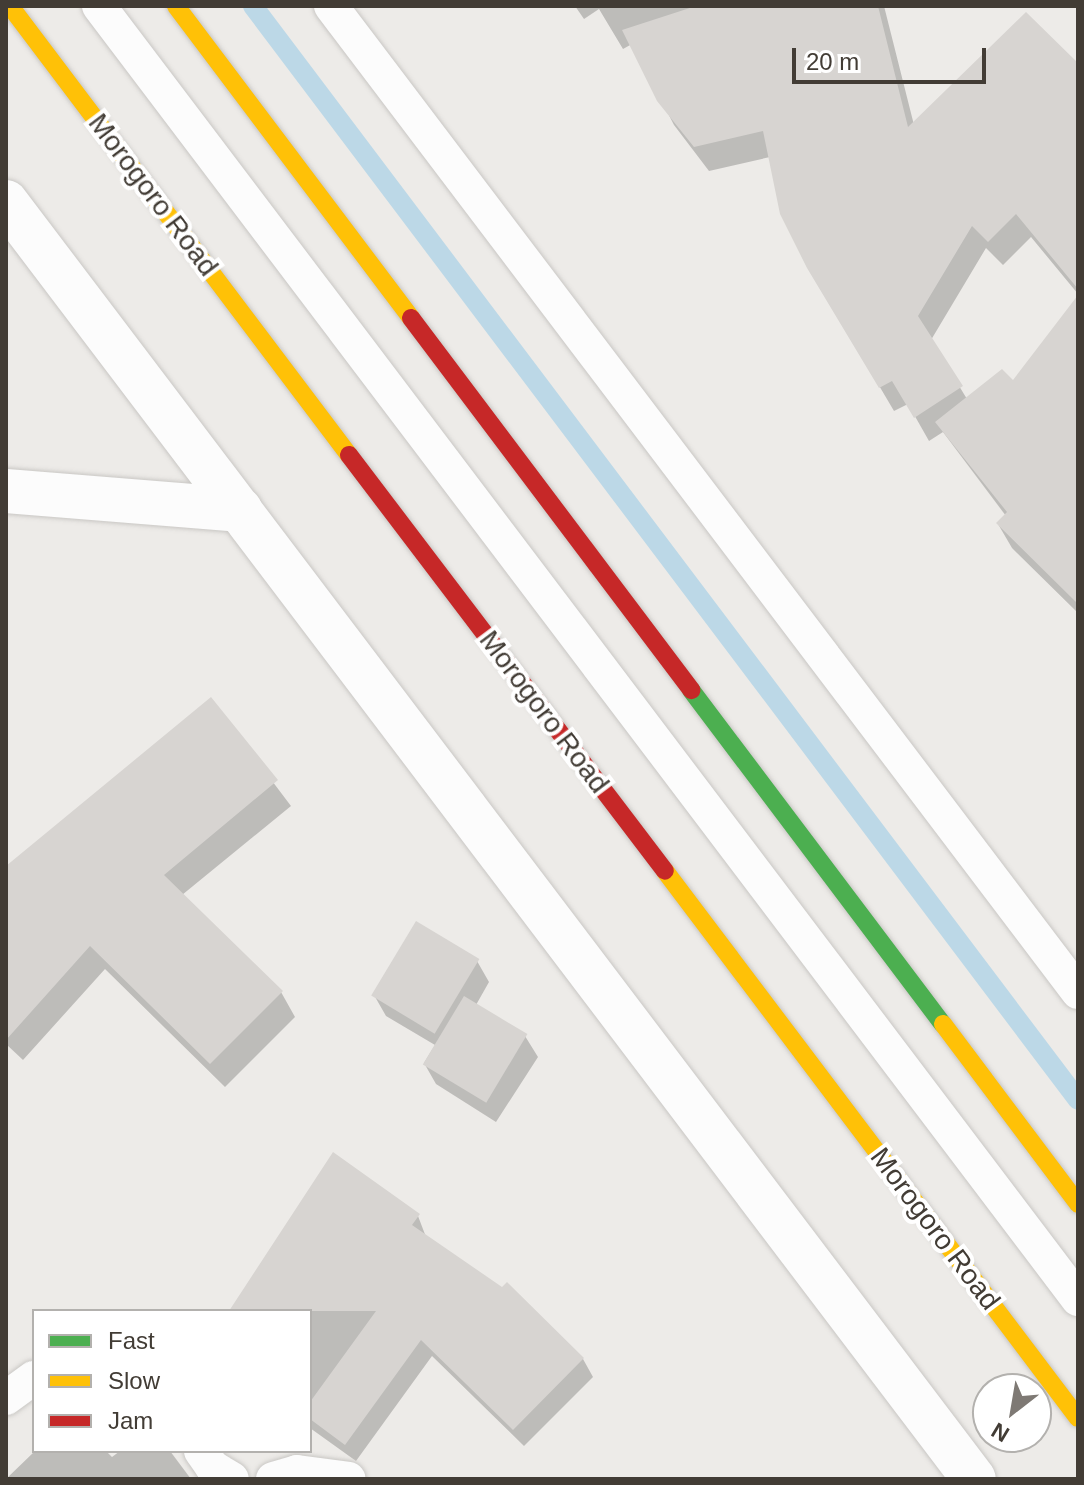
<!DOCTYPE html>
<html>
<head>
<meta charset="utf-8">
<style>
  body { margin:0 }
  #map { position:relative; width:1084px; height:1485px; overflow:hidden; background:#edebe8; font-family:Helvetica,sans-serif }
  div>[style] { position:absolute }
  .shadow>* { inset:0; background:#0003 }
  .stream>* { height:20px; margin:-10px; padding:0 10px; transform-origin:10px; border-radius:10px; background:#bcd8e7 }
  .building>* { inset:0; background:#d7d4d1; transform-origin:0 0 }
  .roads { filter:drop-shadow(0 0 2px #c9c7c4) drop-shadow(0 0 2px #c9c7c4) }
  .lane>* { height:34px; margin:-17px; padding:0 17px; transform-origin:17px; border-radius:17px; background:#fcfcfc }
  .street>* { height:44px; margin:-22px; padding:0 22px; transform-origin:22px; border-radius:22px; background:#fcfcfc }
  .fast>* { height:18px; margin:-9px; padding:0 9px; transform-origin:9px; border-radius:9px; background:#4caf50 }
  .slow>* { height:18px; margin:-9px; padding:0 9px; transform-origin:9px; border-radius:9px; background:#ffc107 }
  .jam>* { height:18px; margin:-9px; padding:0 9px; transform-origin:9px; border-radius:9px; background:#c62828 }
  span { translate:-50% -50%; white-space:nowrap; text-align:center; line-height:1.15; -webkit-text-stroke:8px #fff; paint-order:stroke }
  .street-label { font-size:28px; color:#423c35 }
  .frame { position:absolute; inset:0; border:8px solid #423c35; pointer-events:none }
  .legend { position:absolute; left:32px; top:1309px; width:280px; height:144px; box-sizing:border-box; background:#fff; border:2px solid #b3b1ae; margin:0; padding:10px 14px; list-style:none; font-size:24px; color:#423c35 }
  .legend li { display:flex; align-items:center; gap:16px; height:40px }
  .legend b { width:40px; border:2px solid #b3b1ae }
  .north { position:absolute; left:972px; top:1373px; width:80px; height:80px; box-sizing:border-box; background:#fff; border:2px solid #b3b1ae; border-radius:50%; rotate:211deg; font-size:22px; font-weight:700; line-height:32px; text-align:center; color:#423c35 }
  .north::after { content:''; display:block; margin:auto; width:28px; height:36px; background:#7e7974; clip-path:polygon(50% 0,100% 100%,50% 72%,0 100%) }
  .scale { position:absolute; left:792px; top:48px; width:194px; height:36px; box-sizing:border-box; border:4px solid #423c35; border-top:0; padding-left:10px; font-size:24px; line-height:28px; white-space:nowrap; color:#423c35; -webkit-text-stroke:6px #fff; paint-order:stroke }
</style>
</head>
<body>
<div id="map">
  <div class="shadow">
    <div style="clip-path:polygon(575px 6px,884px 6px,914px 125px,1078px 66px,1078px 294px,1031px 237px,1003px 265px,986px 248px,931px 340px,967px 399px,1013px 383px,1078px 298px,1078px 613px,1012px 548px,998px 524px,1006px 516px,943px 432px,929px 441px,908px 404px,894px 411px,809px 267px,770px 157px,709px 171px,674px 125px,632px 44px,623px 49px,599px 9px,584px 19px)"></div>
    <div style="clip-path:polygon(211px 700px,291px 806px,182px 895px,281px 992px,295px 1017px,225px 1087px,105px 969px,23px 1060px,6px 1044px,6px 868px)"></div>
    <div style="clip-path:polygon(477px 961px,489px 982px,476px 1005px,525px 1036px,538px 1057px,496px 1122px,436px 1084px,424px 1063px,435px 1045px,386px 1016px,374px 995px)"></div>
    <div style="clip-path:polygon(418px 1216px,426px 1237px,502px 1289px,583px 1359px,593px 1377px,524px 1446px,432px 1356px,356px 1461px,310px 1428px,310px 1311px,229px 1311px)"></div>
    <div style="clip-path:polygon(35px 1451px,106px 1451px,112px 1457px,120px 1451px,170px 1451px,191px 1479px,6px 1479px)"></div>
  </div>
  <div class="stream">
    <div style="left:253px;top:6px;width:1370px;rotate:52.98deg"></div>
  </div>
  <div class="building">
    <div style="clip-path:polygon(696px 6px,878px 6px,908px 127px,1026px 12px,1078px 63px,1078px 289px,1016px 214px,988px 242px,972px 226px,918px 316px,963px 386px,914px 418px,892px 381px,879px 388px,807px 268px,780px 214px,763px 131px,694px 147px,657px 101px,622px 30px)"></div>
    <div style="clip-path:polygon(1078px 295px,1078px 604px,996px 523px,1007px 512px,935px 422px,1002px 369px,1013px 380px)"></div>
    <div style="clip-path:polygon(211px 697px,278px 780px,164px 875px,283px 991px,210px 1064px,90px 946px,6px 1040px,6px 866px)"></div>
    <div style="left:416px;top:921px;width:74px;height:87px;rotate:31deg"></div>
    <div style="left:464px;top:996px;width:74px;height:80px;rotate:31deg"></div>
    <div style="clip-path:polygon(333px 1152px,420px 1214px,412px 1225px,502px 1287px,507px 1282px,584px 1358px,513px 1430px,421px 1340px,345px 1445px,310px 1419px,310px 1402px,376px 1311px,229px 1311px)"></div>
  </div>
  <div class="roads">
    <div class="lane">
      <div style="left:99px;top:6px;width:1622px;rotate:52.87deg"></div>
      <div style="left:331px;top:6px;width:1237px;rotate:52.85deg"></div>
      <div style="left:6px;top:1398px;width:34px;rotate:-36deg"></div>
      <div style="left:201px;top:1451px;width:19px;rotate:55deg"></div>
      <div style="left:212px;top:1467px;width:23px;rotate:31deg"></div>
      <div style="left:273px;top:1479px;width:25px;rotate:-16deg"></div>
      <div style="left:297px;top:1472px;width:52px;rotate:7.7deg"></div>
    </div>
    <div class="street">
      <div style="left:6px;top:202px;width:1602px;rotate:52.84deg"></div>
      <div style="left:6px;top:491px;width:235px;rotate:4.6deg"></div>
    </div>
    <div class="fast">
      <div style="left:691px;top:690px;width:418px;rotate:53deg"></div>
    </div>
    <div class="slow">
      <div style="left:10px;top:6px;width:563px;rotate:52.95deg"></div>
      <div style="left:176px;top:6px;width:391px;rotate:53deg"></div>
      <div style="left:665px;top:871px;width:685px;rotate:52.95deg"></div>
      <div style="left:943px;top:1024px;width:225px;rotate:53.1deg"></div>
    </div>
    <div class="jam">
      <div style="left:411px;top:318px;width:466px;rotate:53deg"></div>
      <div style="left:349px;top:455px;width:522px;rotate:52.78deg"></div>
    </div>
  </div>
  <div class="street-label">
    <span style="left:153px;top:195px;rotate:53deg">Morogoro Road</span>
    <span style="left:544px;top:712px;rotate:53deg">Morogoro Road</span>
    <span style="left:935px;top:1229px;rotate:53deg">Morogoro Road</span>
  </div>
  <div class="frame"></div>
  <ul class="legend">
  <li><b style="height:10px;background:#4caf50"></b>Fast</li>
  <li><b style="height:10px;background:#ffc107"></b>Slow</li>
  <li><b style="height:10px;background:#c62828"></b>Jam</li>
  </ul>
  <div class="north">N</div>
  <div class="scale">20 m</div>
</div>
</body>
</html>
